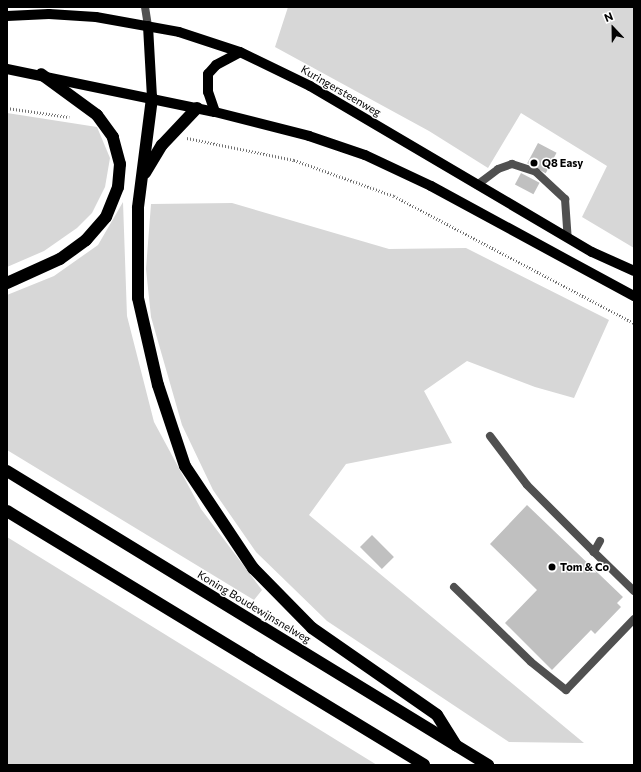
<!DOCTYPE html>
<html>
<head>
<meta charset="utf-8">
<style>
  body { margin:0 }
  #map { position:relative; width:641px; height:772px; overflow:hidden; background:#fff; font-family:Commissioner,sans-serif }
  div>[style] { position:absolute }
  .green>* { inset:0; background:#d7d7d7 }
  .building>* { inset:0; background:#c0c0c0; transform-origin:0 0 }
  .path>* { height:2.5px; margin-top:-1.25px; transform-origin:0; background:repeating-linear-gradient(90deg,#727272 0 1px,transparent 0 3px) }
  .service>* { height:8px; margin:-4px; padding:0 4px; transform-origin:4px; border-radius:4px; background:#505050 }
  .minor>* { height:8px; margin:-4px; padding:0 4px; transform-origin:4px; border-radius:4px; background:#505050 }
  .primary>* { height:10px; margin:-5px; padding:0 5px; transform-origin:5px; border-radius:5px; background:#000 }
  .motorway>* { height:12px; margin:-6px; padding:0 6px; transform-origin:6px; border-radius:6px; background:#000 }
  .dots>* { width:11px; height:11px; translate:-50% -50%; box-sizing:border-box; border:2px solid #fff; border-radius:50% }
  span { translate:-50% -50%; white-space:nowrap; text-align:center; line-height:1.15; -webkit-text-stroke:3px #fff; paint-order:stroke }
  .street-label { font-size:11px; color:#000 }
  .poi-label { font-size:11px; color:#000; font-weight:700 }
  .left { translate:0 -50%; text-align:left }
  .frame { position:absolute; inset:0; border:8px solid #000; pointer-events:none }
  .north { position:absolute; left:593px; top:8px; width:40px; height:40px; -webkit-text-stroke:3px #fff; paint-order:stroke; rotate:338deg; font-size:11px; font-weight:700; line-height:16px; text-align:center; color:#000 }
  .north::after { content:''; display:block; margin:auto; width:14px; height:18px; background:#000; clip-path:polygon(50% 0,100% 100%,50% 72%,0 100%) }
</style>
</head>
<body>
<div id="map">
  <div class="green">
    <div style="clip-path:polygon(288px 7px,634px 7px,634px 248px,582px 217px,607px 166px,521px 113px,488px 168px,429px 131px,275px 47px)"></div>
    <div style="clip-path:polygon(7px 113px,97px 127px,110px 158px,105px 187px,92px 213px,77px 228px,44px 251px,7px 267px)"></div>
    <div style="clip-path:polygon(123px 202px,127px 316px,154px 422px,201px 509px,262px 590px,254px 600px,7px 450px,7px 295px,54px 276px,98px 245px)"></div>
    <div style="clip-path:polygon(232px 203px,389px 249px,466px 248px,609px 320px,574px 398px,535px 387px,467px 361px,424px 391px,452px 443px,346px 464px,309px 515px,584px 743px,509px 742px,327px 621px,256px 552px,213px 490px,182px 425px,151px 317px,146px 269px,151px 204px)"></div>
    <div style="clip-path:polygon(7px 537px,377px 765px,7px 765px)"></div>
  </div>
  <div class="building">
    <div style="left:538px;top:143px;width:21px;height:23px;rotate:28deg"></div>
    <div style="left:521px;top:173px;width:21px;height:13px;rotate:28deg"></div>
    <div style="clip-path:polygon(527px 505px,623px 597px,617px 603px,621px 607px,595px 634px,591px 630px,552px 670px,505px 623px,537px 590px,490px 544px)"></div>
    <div style="left:372px;top:535px;width:31px;height:17px;rotate:45deg"></div>
  </div>
  <div class="path">
    <div style="left:7px;top:108px;width:63px;rotate:8.3deg"></div>
    <div style="left:187px;top:138px;width:109px;rotate:11.6deg"></div>
    <div style="left:294px;top:160px;width:106px;rotate:19.8deg"></div>
    <div style="left:394px;top:196px;width:272px;rotate:27.9deg"></div>
  </div>
  <div class="service">
    <div style="left:477px;top:185px;width:26px;rotate:-37deg"></div>
    <div style="left:498px;top:169px;width:15px;rotate:-20deg"></div>
    <div style="left:512px;top:164px;width:25px;rotate:18deg"></div>
    <div style="left:536px;top:172px;width:40px;rotate:43deg"></div>
    <div style="left:565px;top:199px;width:39px;rotate:86deg"></div>
    <div style="left:490px;top:436px;width:61px;rotate:52.9deg"></div>
    <div style="left:527px;top:485px;width:95px;rotate:45deg"></div>
    <div style="left:600px;top:541px;width:13px;rotate:119deg"></div>
    <div style="left:594px;top:552px;width:56px;rotate:44.3deg"></div>
    <div style="left:454px;top:587px;width:107px;rotate:44.2deg"></div>
    <div style="left:531px;top:662px;width:45px;rotate:38.7deg"></div>
    <div style="left:566px;top:690px;width:98px;rotate:-46.2deg"></div>
  </div>
  <div class="minor">
    <div style="left:145px;top:7px;width:19px;rotate:81deg"></div>
  </div>
  <div class="primary">
    <div style="left:7px;top:16px;width:42px;rotate:-2.7deg"></div>
    <div style="left:49px;top:14px;width:47px;rotate:3.7deg"></div>
    <div style="left:96px;top:17px;width:84px;rotate:10.2deg"></div>
    <div style="left:179px;top:32px;width:64px;rotate:18.2deg"></div>
    <div style="left:240px;top:52px;width:78px;rotate:25.9deg"></div>
    <div style="left:310px;top:86px;width:327px;rotate:30.5deg"></div>
    <div style="left:592px;top:252px;width:46px;rotate:24.3deg"></div>
    <div style="left:148px;top:26px;width:72px;rotate:86.8deg"></div>
    <div style="left:7px;top:69px;width:212px;rotate:11.7deg"></div>
    <div style="left:215px;top:112px;width:97px;rotate:14.3deg"></div>
    <div style="left:309px;top:136px;width:59px;rotate:18.7deg"></div>
    <div style="left:365px;top:155px;width:73px;rotate:25.2deg"></div>
    <div style="left:431px;top:186px;width:231px;rotate:28.5deg"></div>
    <div style="left:215px;top:112px;width:21px;rotate:-109deg"></div>
    <div style="left:208px;top:92px;width:18px;rotate:-90deg"></div>
    <div style="left:208px;top:74px;width:12px;rotate:-48deg"></div>
    <div style="left:216px;top:65px;width:27px;rotate:-28deg"></div>
  </div>
  <div class="motorway">
    <div style="left:152px;top:98px;width:111px;rotate:97.3deg"></div>
    <div style="left:138px;top:208px;width:90px;rotate:90deg"></div>
    <div style="left:138px;top:298px;width:89px;rotate:77.1deg"></div>
    <div style="left:158px;top:385px;width:85px;rotate:71.6deg"></div>
    <div style="left:185px;top:466px;width:123px;rotate:56.3deg"></div>
    <div style="left:253px;top:568px;width:84px;rotate:45.5deg"></div>
    <div style="left:312px;top:628px;width:152px;rotate:34.8deg"></div>
    <div style="left:437px;top:715px;width:36px;rotate:58deg"></div>
    <div style="left:145px;top:173px;width:33px;rotate:-59deg"></div>
    <div style="left:162px;top:145px;width:51px;rotate:-46.6deg"></div>
    <div style="left:7px;top:283px;width:58px;rotate:-24.4deg"></div>
    <div style="left:60px;top:259px;width:32px;rotate:-36deg"></div>
    <div style="left:86px;top:240px;width:30px;rotate:-49deg"></div>
    <div style="left:106px;top:217px;width:32px;rotate:-68deg"></div>
    <div style="left:118px;top:187px;width:23px;rotate:-85deg"></div>
    <div style="left:120px;top:164px;width:28px;rotate:-105deg"></div>
    <div style="left:113px;top:137px;width:27px;rotate:-126deg"></div>
    <div style="left:97px;top:115px;width:69px;rotate:-143.8deg"></div>
    <div style="left:7px;top:471px;width:564px;rotate:31.43deg"></div>
    <div style="left:7px;top:511px;width:488px;rotate:31.3deg"></div>
  </div>
  <div class="dots">
    <div style="left:534px;top:163px;background:#000"></div>
    <div style="left:552px;top:567px;background:#000"></div>
  </div>
  <div class="street-label">
    <span style="left:341px;top:91px;rotate:30deg">Kuringersteenweg</span>
    <span style="left:254px;top:607px;rotate:31deg">Koning Boudewijnsnelweg</span>
  </div>
  <div class="poi-label">
    <span class="left" style="left:542px;top:163px">Q8 Easy</span>
    <span class="left" style="left:560px;top:567px">Tom &amp; Co</span>
  </div>
  <div class="frame"></div>
  <div class="north">N</div>
</div>
</body>
</html>
